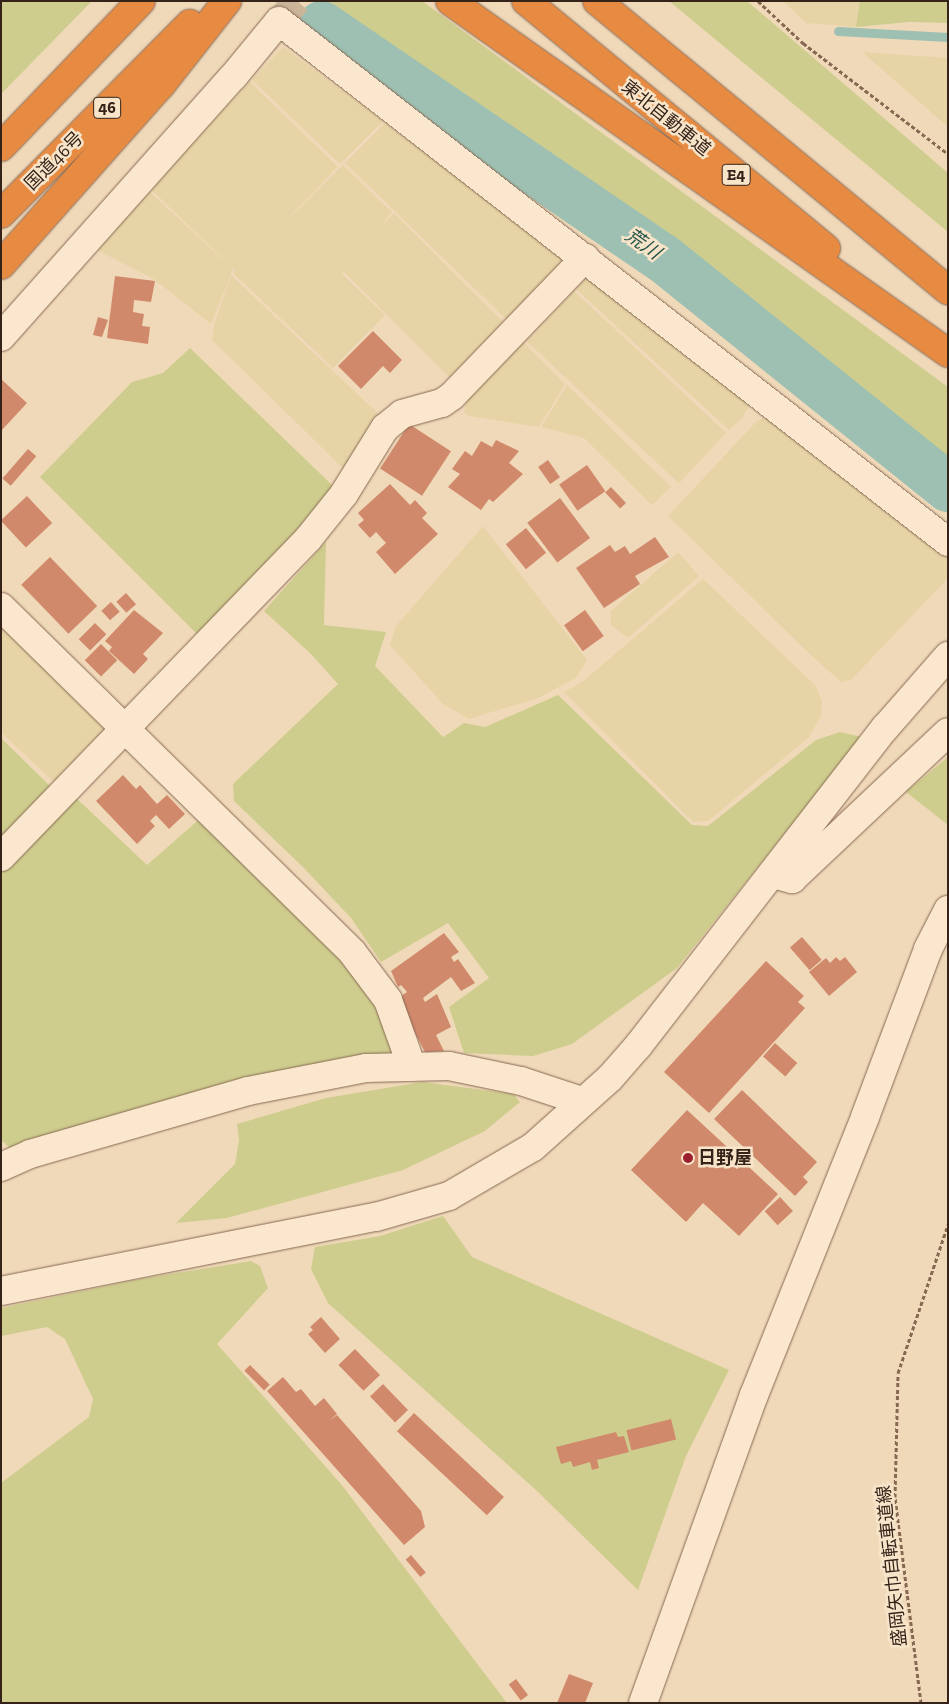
<!DOCTYPE html>
<html>
<head>
<meta charset="utf-8">
<style>
  body { margin:0 }
  #map { position:relative; width:949px; height:1704px; overflow:hidden; background:#f0d9b9; font-family:"Zilla Slab","Noto Sans JP",serif }
  div>[style] { position:absolute }
  .farmland>* { inset:0; background:#e6d4a6; transform-origin:0 0 }
  .green>* { inset:0; background:#cecd8d }
  .stream>* { height:9px; margin:-4.5px; padding:0 4.5px; transform-origin:4.5px; border-radius:4.5px; background:#9ec0b2 }
  .river>* { height:49px; margin:-24.5px; padding:0 24.5px; transform-origin:24.5px; border-radius:24.5px; background:#9ec0b2 }
  .building>* { inset:0; background:#d1896c; transform-origin:0 0 }
  .minor-tunnel>* { height:28px; margin-top:-14px; transform-origin:0; background:repeating-linear-gradient(90deg,#cbb599 0 28px,transparent 0 42px) }
  .path>* { height:3px; margin-top:-1.5px; transform-origin:0; background:repeating-linear-gradient(90deg,#876853 0 4px,transparent 0 6.5px) }
  .roads { filter:drop-shadow(0 0 1px #876853) drop-shadow(0 0 1px #876853) }
  .minor>* { height:28px; margin:-14px; padding:0 14px; transform-origin:14px; border-radius:14px; background:#fbe7cd }
  .highway>* { height:28px; margin:-14px; padding:0 14px; transform-origin:14px; border-radius:14px; background:#e78a42 }
  .dots>* { width:14px; height:14px; translate:-50% -50%; box-sizing:border-box; border:2px solid #f7e4c9; border-radius:50% }
  span { translate:-50% -50%; white-space:nowrap; text-align:center; line-height:1.15; -webkit-text-stroke:5px #f7e4c9; paint-order:stroke }
  .shield-label span { padding:1px 4px; background:#f7e4c9; border:1px solid; border-radius:4px; -webkit-text-stroke-width:0 }
  .shield-label { font-size:16px; color:#352319; font-weight:700 }
  .street-label { font-size:18px; color:#352319 }
  .poi-label { font-size:18px; color:#352319; font-weight:700 }
  .left { translate:0 -50%; text-align:left }
  .water-label { font-size:19px; color:#27564d; font-style:italic }
  .frame { position:absolute; inset:0; border:2px solid #352319; pointer-events:none }
</style>
</head>
<body>
<div id="map">
  <div class="farmland">
    <div style="clip-path:polygon(783px 1px,861px 1px,856px 27px,806px 23px)"></div>
    <div style="clip-path:polygon(283px 47px,383px 121px,340px 164px,252px 80px)"></div>
    <div style="clip-path:polygon(862px 52px,948px 58px,948px 127px)"></div>
    <div style="left:250px;top:82px;width:122px;height:146px;rotate:44deg"></div>
    <div style="clip-path:polygon(385px 123px,572px 263px,513px 326px,345px 163px)"></div>
    <div style="clip-path:polygon(343px 165px,392px 212px,342px 274px,385px 315px,333px 368px,233px 273px)"></div>
    <div style="clip-path:polygon(149px 191px,233px 269px,211px 324px,152px 278px,95px 249px)"></div>
    <div style="left:394px;top:213px;width:164px;height:77px;rotate:45deg"></div>
    <div style="clip-path:polygon(591px 273px,750px 404px,742px 418px,729px 430px,576px 289px)"></div>
    <div style="clip-path:polygon(231px 275px,386px 421px,350px 475px,212px 340px,214px 325px)"></div>
    <div style="left:574px;top:291px;width:208px;height:69px;rotate:43deg"></div>
    <div style="clip-path:polygon(523px 342px,565px 384px,539px 427px,469px 416px,464px 412px,468px 398px)"></div>
    <div style="clip-path:polygon(567px 385px,671px 487px,652px 505px,584px 438px,541px 427px)"></div>
    <div style="clip-path:polygon(773px 412px,948px 546px,948px 578px,851px 680px,841px 682px,813px 657px,668px 516px,756px 422px)"></div>
    <div style="clip-path:polygon(483px 526px,587px 660px,576px 678px,538px 698px,469px 719px,443px 704px,390px 645px,396px 626px)"></div>
    <div style="clip-path:polygon(678px 552px,699px 576px,628px 638px,611px 625px,611px 611px)"></div>
    <div style="clip-path:polygon(703px 579px,816px 686px,822px 702px,821px 716px,808px 738px,708px 821px,693px 822px,564px 692px,582px 682px)"></div>
    <div style="clip-path:polygon(1px 614px,110px 725px,59px 787px,1px 732px)"></div>
  </div>
  <div class="green">
    <div style="clip-path:polygon(1px 1px,92px 1px,1px 94px)"></div>
    <div style="clip-path:polygon(324px 1px,422px 1px,948px 387px,948px 470px,706px 274px,317px 9px)"></div>
    <div style="clip-path:polygon(669px 1px,747px 1px,948px 173px,948px 232px)"></div>
    <div style="clip-path:polygon(860px 1px,948px 1px,948px 23px,909px 22px,856px 27px)"></div>
    <div style="clip-path:polygon(190px 348px,335px 488px,324px 507px,197px 634px,40px 477px,132px 382px,163px 373px)"></div>
    <div style="clip-path:polygon(326px 542px,324px 625px,386px 632px,375px 666px,443px 737px,464px 723px,485px 727px,558px 695px,692px 825px,708px 826px,816px 740px,840px 732px,862px 737px,677px 968px,572px 1044px,533px 1056px,464px 1053px,449px 1007px,489px 978px,448px 923px,381px 962px,351px 918px,303px 867px,234px 801px,233px 784px,338px 684px,311px 654px,264px 611px)"></div>
    <div style="clip-path:polygon(1px 738px,55px 791px,1px 845px)"></div>
    <div style="clip-path:polygon(948px 757px,948px 825px,906px 792px)"></div>
    <div style="clip-path:polygon(73px 795px,147px 865px,203px 816px,338px 945px,370px 994px,394px 1052px,303px 1066px,12px 1150px,1px 1140px,1px 870px)"></div>
    <div style="clip-path:polygon(422px 1082px,513px 1094px,520px 1102px,485px 1131px,403px 1170px,227px 1218px,176px 1223px,235px 1164px,239px 1140px,237px 1124px,326px 1098px)"></div>
    <div style="clip-path:polygon(443px 1216px,472px 1257px,729px 1370px,686px 1456px,638px 1590px,537px 1491px,328px 1303px,311px 1269px,315px 1247px,380px 1236px)"></div>
    <div style="clip-path:polygon(251px 1261px,260px 1266px,268px 1288px,217px 1344px,341px 1484px,507px 1703px,1px 1703px,1px 1483px,89px 1417px,93px 1399px,65px 1339px,47px 1327px,1px 1336px,1px 1308px,140px 1279px)"></div>
  </div>
  <div class="stream">
    <div style="left:838px;top:31px;width:110px;rotate:3.1deg"></div>
  </div>
  <div class="river">
    <div style="left:321px;top:25px;width:414px;rotate:34.3deg"></div>
    <div style="left:663px;top:258px;width:366px;rotate:38.8deg"></div>
  </div>
  <div class="building">
    <div style="clip-path:polygon(115px 276px,155px 281px,151px 302px,134px 300px,133px 312px,144px 314px,142px 326px,150px 327px,148px 344px,107px 338px)"></div>
    <div style="clip-path:polygon(98px 317px,108px 320px,102px 337px,93px 335px)"></div>
    <div style="clip-path:polygon(373px 331px,402px 360px,390px 373px,383px 366px,361px 389px,338px 366px)"></div>
    <div style="clip-path:polygon(1px 379px,27px 403px,1px 431px)"></div>
    <div style="left:409px;top:424px;width:50px;height:53px;rotate:33deg"></div>
    <div style="clip-path:polygon(496px 440px,519px 451px,509px 463px,523px 474px,493px 502px,489px 499px,481px 510px,448px 487px,460px 474px,452px 469px,465px 451px,472px 456px,481px 441px,492px 447px)"></div>
    <div style="left:28px;top:449px;width:11px;height:39px;rotate:41deg"></div>
    <div style="left:548px;top:460px;width:21px;height:12px;rotate:55deg"></div>
    <div style="left:587px;top:465px;width:32px;height:34px;rotate:55deg"></div>
    <div style="clip-path:polygon(390px 484px,410px 505px,415px 500px,427px 513px,422px 518px,438px 534px,395px 574px,376px 552px,386px 543px,376px 532px,370px 538px,358px 525px,364px 520px,358px 513px)"></div>
    <div style="left:611px;top:487px;width:22px;height:8px;rotate:47deg"></div>
    <div style="left:27px;top:496px;width:37px;height:36px;rotate:47deg"></div>
    <div style="left:560px;top:498px;width:50px;height:41px;rotate:53deg"></div>
    <div style="left:526px;top:528px;width:32px;height:26px;rotate:51deg"></div>
    <div style="clip-path:polygon(655px 537px,669px 557px,635px 576px,640px 584px,604px 608px,576px 568px,610px 545px,615px 552px,625px 546px,630px 554px)"></div>
    <div style="left:50px;top:557px;width:68px;height:40px;rotate:46deg"></div>
    <div style="left:126px;top:593px;width:15px;height:13px;rotate:48deg"></div>
    <div style="left:111px;top:602px;width:13px;height:13px;rotate:48deg"></div>
    <div style="clip-path:polygon(134px 610px,163px 633px,143px 654px,148px 659px,134px 674px,109px 651px,112px 647px,105px 641px)"></div>
    <div style="left:585px;top:610px;width:32px;height:26px;rotate:54deg"></div>
    <div style="left:95px;top:623px;width:16px;height:23px;rotate:45deg"></div>
    <div style="left:101px;top:644px;width:23px;height:23px;rotate:45deg"></div>
    <div style="clip-path:polygon(123px 775px,136px 789px,140px 785px,157px 804px,167px 795px,185px 814px,169px 829px,156px 815px,150px 821px,155px 826px,137px 844px,96px 801px)"></div>
    <div style="clip-path:polygon(444px 933px,459px 952px,451px 957px,454px 962px,458px 959px,475px 983px,461px 991px,451px 977px,423px 998px,425px 1002px,437px 994px,451px 1027px,436px 1035px,444px 1051px,425px 1052px,397px 999px,407px 992px,401px 985px,398px 987px,391px 971px)"></div>
    <div style="left:802px;top:937px;width:30px;height:16px;rotate:49deg"></div>
    <div style="clip-path:polygon(836px 957px,840px 961px,845px 957px,857px 972px,829px 996px,809px 972px,826px 958px,830px 963px)"></div>
    <div style="clip-path:polygon(766px 961px,804px 996px,798px 1002px,805px 1008px,709px 1113px,664px 1072px)"></div>
    <div style="left:775px;top:1043px;width:30px;height:18px;rotate:42deg"></div>
    <div style="clip-path:polygon(742px 1090px,817px 1162px,803px 1177px,808px 1182px,795px 1196px,714px 1119px)"></div>
    <div style="clip-path:polygon(687px 1110px,778px 1194px,739px 1236px,703px 1203px,686px 1222px,631px 1170px)"></div>
    <div style="left:780px;top:1197px;width:19px;height:21px;rotate:47deg"></div>
    <div style="clip-path:polygon(321px 1317px,340px 1339px,325px 1353px,308px 1334px,313px 1330px,310px 1327px)"></div>
    <div style="left:355px;top:1349px;width:36px;height:23px;rotate:46deg"></div>
    <div style="left:250px;top:1365px;width:28px;height:8px;rotate:45deg"></div>
    <div style="clip-path:polygon(283px 1377px,296px 1392px,301px 1389px,315px 1406px,324px 1398px,337px 1414px,329px 1421px,337px 1415px,421px 1511px,425px 1527px,404px 1545px,267px 1391px)"></div>
    <div style="left:383px;top:1384px;width:36px;height:18px;rotate:46deg"></div>
    <div style="left:414px;top:1413px;width:123px;height:25px;rotate:43deg"></div>
    <div style="left:671px;top:1419px;width:21px;height:46px;rotate:76deg"></div>
    <div style="clip-path:polygon(616px 1432px,618px 1437px,624px 1436px,629px 1452px,597px 1460px,599px 1468px,592px 1470px,590px 1462px,573px 1467px,571px 1461px,561px 1464px,556px 1447px)"></div>
    <div style="left:411px;top:1555px;width:23px;height:7px;rotate:50deg"></div>
    <div style="clip-path:polygon(569px 1674px,593px 1683px,585px 1703px,557px 1703px)"></div>
    <div style="left:516px;top:1679px;width:20px;height:9px;rotate:53deg"></div>
  </div>
  <div class="minor-tunnel">
    <div style="left:279px;top:21px;width:27px;rotate:-48deg"></div>
  </div>
  <div class="path">
    <div style="left:758px;top:1px;width:62px;rotate:43deg"></div>
    <div style="left:803px;top:43px;width:183px;rotate:37.4deg"></div>
    <div style="left:921px;top:1703px;width:208px;rotate:-97.2deg"></div>
    <div style="left:895px;top:1497px;width:124px;rotate:-88.6deg"></div>
    <div style="left:898px;top:1373px;width:157px;rotate:-71.4deg"></div>
  </div>
  <div class="roads">
    <div class="minor">
      <div style="left:1px;top:337px;width:348px;rotate:-48.3deg"></div>
      <div style="left:233px;top:77px;width:72px;rotate:-50.6deg"></div>
      <div style="left:279px;top:21px;width:848px;rotate:37.91deg"></div>
      <div style="left:1px;top:607px;width:492px;rotate:44.5deg"></div>
      <div style="left:352px;top:952px;width:60px;rotate:53.1deg"></div>
      <div style="left:388px;top:1000px;width:71px;rotate:70.3deg"></div>
      <div style="left:1px;top:857px;width:442px;rotate:-46deg"></div>
      <div style="left:308px;top:539px;width:58px;rotate:-51.3deg"></div>
      <div style="left:344px;top:494px;width:78px;rotate:-58.2deg"></div>
      <div style="left:385px;top:428px;width:22px;rotate:-39deg"></div>
      <div style="left:402px;top:414px;width:41px;rotate:-15.4deg"></div>
      <div style="left:442px;top:403px;width:12px;rotate:-35deg"></div>
      <div style="left:452px;top:396px;width:192px;rotate:-46.1deg"></div>
      <div style="left:773px;top:874px;width:20px;rotate:15deg"></div>
      <div style="left:792px;top:879px;width:214px;rotate:-43.3deg"></div>
      <div style="left:1px;top:1167px;width:32px;rotate:-24deg"></div>
      <div style="left:30px;top:1154px;width:227px;rotate:-16.1deg"></div>
      <div style="left:248px;top:1091px;width:120px;rotate:-11deg"></div>
      <div style="left:366px;top:1068px;width:83px;rotate:-1.4deg"></div>
      <div style="left:449px;top:1066px;width:74px;rotate:11.8deg"></div>
      <div style="left:521px;top:1081px;width:64px;rotate:18.2deg"></div>
      <div style="left:1px;top:1291px;width:382px;rotate:-11.2deg"></div>
      <div style="left:376px;top:1217px;width:76px;rotate:-16deg"></div>
      <div style="left:449px;top:1196px;width:97px;rotate:-30.3deg"></div>
      <div style="left:533px;top:1147px;width:103px;rotate:-41.9deg"></div>
      <div style="left:610px;top:1078px;width:43px;rotate:-48.8deg"></div>
      <div style="left:638px;top:1046px;width:403px;rotate:-52.2deg"></div>
      <div style="left:885px;top:728px;width:96px;rotate:-48.8deg"></div>
      <div style="left:643px;top:1703px;width:327px;rotate:-70.2deg"></div>
      <div style="left:754px;top:1395px;width:299px;rotate:-68.2deg"></div>
      <div style="left:865px;top:1117px;width:179px;rotate:-69.4deg"></div>
      <div style="left:928px;top:949px;width:44px;rotate:-62.9deg"></div>
    </div>
    <div class="highway">
      <div style="left:450px;top:1px;width:610px;rotate:35.25deg"></div>
      <div style="left:526px;top:1px;width:389px;rotate:39.5deg"></div>
      <div style="left:597px;top:1px;width:455px;rotate:39.5deg"></div>
      <div style="left:1px;top:147px;width:202px;rotate:-46.2deg"></div>
      <div style="left:1px;top:214px;width:268px;rotate:-45.2deg"></div>
      <div style="left:1px;top:265px;width:241px;rotate:-48.4deg"></div>
      <div style="left:161px;top:85px;width:107px;rotate:-51.8deg"></div>
    </div>
  </div>
  <div class="dots">
    <div style="left:688px;top:1158px;background:#9a2030"></div>
  </div>
  <div class="shield-label">
    <span style="left:107px;top:108px">46</span>
    <span style="left:736px;top:175px">E4</span>
  </div>
  <div class="street-label">
    <span style="left:666px;top:118px;rotate:39deg">東北自動車道</span>
    <span style="left:54px;top:161px;rotate:-45deg">国道46号</span>
    <span style="left:892px;top:1566px;rotate:-96deg">盛岡矢巾自転車道線</span>
  </div>
  <div class="poi-label">
    <span class="left" style="left:698px;top:1158px">日野屋</span>
  </div>
  <div class="water-label">
    <span style="left:643px;top:244px;rotate:35deg">荒川</span>
  </div>
  <div class="frame"></div>
</div>
</body>
</html>
